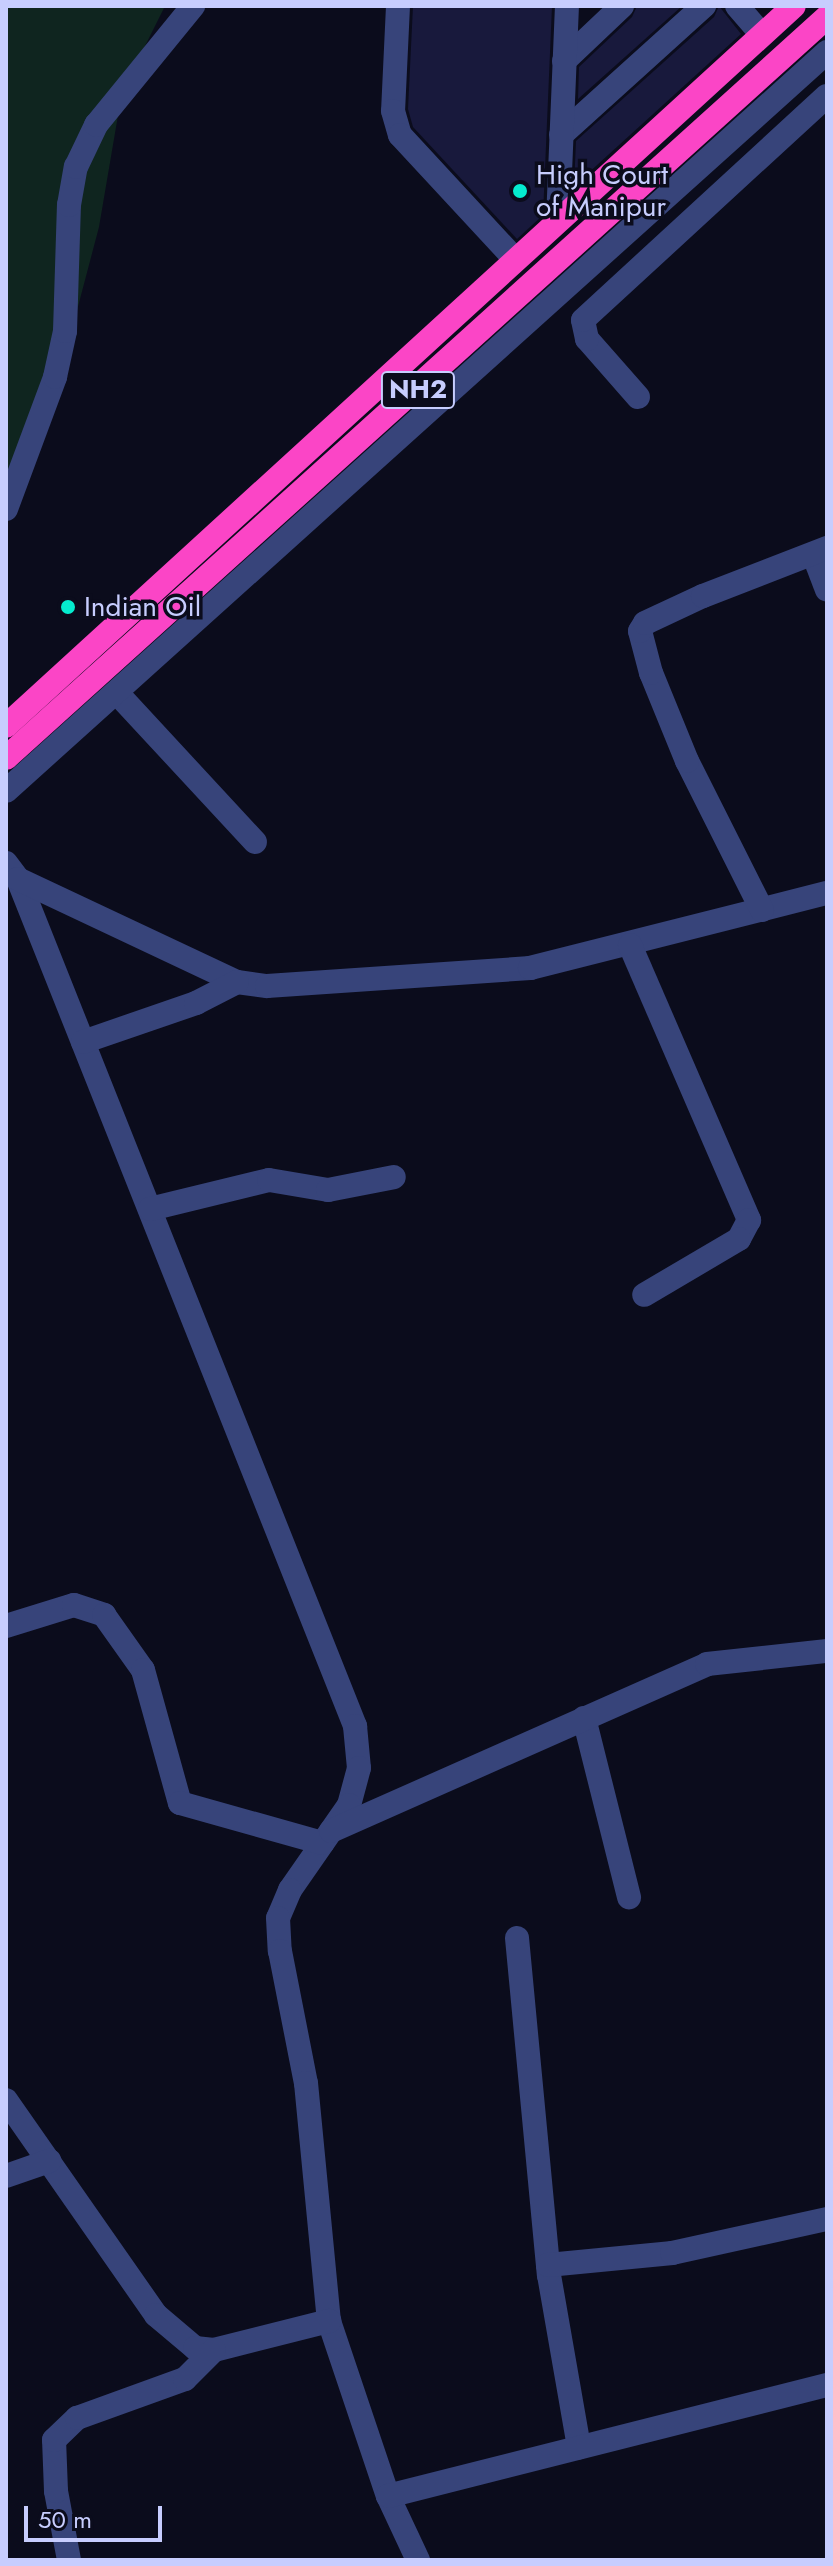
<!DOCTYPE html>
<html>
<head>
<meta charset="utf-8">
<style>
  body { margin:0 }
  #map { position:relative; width:833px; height:2566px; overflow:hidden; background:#0b0c1c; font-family:Jost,sans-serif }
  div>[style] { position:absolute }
  .green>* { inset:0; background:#0f251f }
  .building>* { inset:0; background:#18193c }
  .minor>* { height:24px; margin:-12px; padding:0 12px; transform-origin:12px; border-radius:12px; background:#37447a }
  .highway>* { height:24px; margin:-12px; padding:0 12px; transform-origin:12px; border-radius:12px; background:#fb45c6 }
  .dots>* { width:22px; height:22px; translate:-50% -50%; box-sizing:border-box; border:4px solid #0b0c1c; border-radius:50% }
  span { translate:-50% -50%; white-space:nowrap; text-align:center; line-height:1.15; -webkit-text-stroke:7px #0b0c1c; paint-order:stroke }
  .shield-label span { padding:2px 6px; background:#0b0c1c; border:2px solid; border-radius:6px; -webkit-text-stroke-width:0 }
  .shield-label { font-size:26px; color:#c7cdfe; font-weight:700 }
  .poi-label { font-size:28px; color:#c7cdfe }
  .left { translate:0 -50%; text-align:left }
  .frame { position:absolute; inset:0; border:8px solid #c7cdfe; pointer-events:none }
  .scale { position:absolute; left:24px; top:2506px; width:138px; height:36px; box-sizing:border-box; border:4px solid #c7cdfe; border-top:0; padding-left:10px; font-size:24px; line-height:28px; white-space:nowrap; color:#c7cdfe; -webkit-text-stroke:6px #0b0c1c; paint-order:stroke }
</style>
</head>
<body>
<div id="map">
  <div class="green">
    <div style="clip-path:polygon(6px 6px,165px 6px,122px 92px,99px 227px,51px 409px,6px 485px)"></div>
  </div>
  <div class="building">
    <div style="clip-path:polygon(413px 6px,552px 6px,543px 215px,517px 239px,413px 127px,408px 109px)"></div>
    <div style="clip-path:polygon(637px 6px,682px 6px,578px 99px,579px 67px,632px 17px)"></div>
    <div style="clip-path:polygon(719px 6px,741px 34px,574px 186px,576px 141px,714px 17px)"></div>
  </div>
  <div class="minor">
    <div style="left:398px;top:6px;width:105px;rotate:92.7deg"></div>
    <div style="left:393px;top:111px;width:25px;rotate:74deg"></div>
    <div style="left:400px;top:135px;width:169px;rotate:47.2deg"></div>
    <div style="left:737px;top:6px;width:38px;rotate:49deg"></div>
    <div style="left:564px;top:61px;width:80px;rotate:-43.5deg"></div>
    <div style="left:561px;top:135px;width:193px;rotate:-42.1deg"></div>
    <div style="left:558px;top:220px;width:214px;rotate:-87.6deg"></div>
    <div style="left:638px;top:397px;width:77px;rotate:-131.3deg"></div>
    <div style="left:587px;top:339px;width:19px;rotate:-102deg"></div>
    <div style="left:583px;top:320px;width:331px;rotate:-42.6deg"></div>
    <div style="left:6px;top:509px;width:141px;rotate:-69.6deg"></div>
    <div style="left:55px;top:377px;width:47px;rotate:-77.7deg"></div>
    <div style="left:65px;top:331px;width:126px;rotate:-88.2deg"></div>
    <div style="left:69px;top:205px;width:39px;rotate:-80deg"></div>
    <div style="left:76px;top:167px;width:47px;rotate:-64.5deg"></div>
    <div style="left:96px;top:125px;width:154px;rotate:-50.8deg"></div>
    <div style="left:814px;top:556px;width:36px;rotate:69deg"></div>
    <div style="left:117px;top:693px;width:203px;rotate:47.2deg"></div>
    <div style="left:6px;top:791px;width:1105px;rotate:-41.99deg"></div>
    <div style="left:6px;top:863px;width:20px;rotate:53deg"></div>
    <div style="left:18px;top:879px;width:912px;rotate:68.3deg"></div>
    <div style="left:355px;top:1726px;width:42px;rotate:84.6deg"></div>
    <div style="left:359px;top:1768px;width:38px;rotate:105deg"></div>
    <div style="left:349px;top:1805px;width:103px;rotate:124.8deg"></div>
    <div style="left:290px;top:1890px;width:30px;rotate:113deg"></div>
    <div style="left:278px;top:1918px;width:33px;rotate:87deg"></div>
    <div style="left:280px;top:1951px;width:135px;rotate:78.9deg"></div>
    <div style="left:306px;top:2083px;width:239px;rotate:84.5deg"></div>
    <div style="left:329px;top:2321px;width:185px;rotate:71.4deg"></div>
    <div style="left:388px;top:2496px;width:71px;rotate:64.9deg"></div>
    <div style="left:18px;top:879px;width:242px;rotate:25.2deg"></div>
    <div style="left:237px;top:982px;width:30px;rotate:8deg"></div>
    <div style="left:267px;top:986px;width:264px;rotate:-3.9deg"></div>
    <div style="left:530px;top:968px;width:306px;rotate:-14.2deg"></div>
    <div style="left:762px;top:910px;width:167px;rotate:-116.7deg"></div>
    <div style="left:687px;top:761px;width:95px;rotate:-112.2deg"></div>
    <div style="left:651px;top:673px;width:43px;rotate:-104.7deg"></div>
    <div style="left:640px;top:631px;width:9px;rotate:-58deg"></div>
    <div style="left:645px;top:623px;width:64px;rotate:-25deg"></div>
    <div style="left:703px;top:596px;width:133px;rotate:-21.2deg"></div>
    <div style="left:630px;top:945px;width:300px;rotate:66.6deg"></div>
    <div style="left:749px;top:1220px;width:21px;rotate:118deg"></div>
    <div style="left:739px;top:1239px;width:110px;rotate:149.5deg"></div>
    <div style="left:83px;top:1042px;width:120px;rotate:-19deg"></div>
    <div style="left:196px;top:1003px;width:46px;rotate:-27.1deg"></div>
    <div style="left:150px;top:1209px;width:122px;rotate:-13.7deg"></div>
    <div style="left:269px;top:1180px;width:60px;rotate:9.6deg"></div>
    <div style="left:328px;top:1190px;width:67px;rotate:-11.1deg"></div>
    <div style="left:6px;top:1626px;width:71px;rotate:-17.2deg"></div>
    <div style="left:74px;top:1605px;width:32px;rotate:18deg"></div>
    <div style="left:104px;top:1615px;width:67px;rotate:54.7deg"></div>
    <div style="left:143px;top:1670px;width:138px;rotate:74.5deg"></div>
    <div style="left:180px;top:1803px;width:148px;rotate:15.7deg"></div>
    <div style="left:584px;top:1718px;width:185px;rotate:75.9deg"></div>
    <div style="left:331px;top:1831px;width:411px;rotate:-23.9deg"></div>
    <div style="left:707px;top:1664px;width:121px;rotate:-6.2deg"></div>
    <div style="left:517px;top:1938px;width:339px;rotate:84.6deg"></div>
    <div style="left:549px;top:2275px;width:175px;rotate:80.1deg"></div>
    <div style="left:6px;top:2100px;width:262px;rotate:55.1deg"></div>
    <div style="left:156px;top:2315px;width:51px;rotate:40.2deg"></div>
    <div style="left:195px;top:2348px;width:19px;rotate:6deg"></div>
    <div style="left:214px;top:2350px;width:119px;rotate:-14.2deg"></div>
    <div style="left:6px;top:2176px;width:46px;rotate:-19.2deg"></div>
    <div style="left:548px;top:2265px;width:125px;rotate:-5.5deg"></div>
    <div style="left:672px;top:2253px;width:159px;rotate:-12.4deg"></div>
    <div style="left:388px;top:2496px;width:453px;rotate:-14.2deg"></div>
    <div style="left:69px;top:2560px;width:70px;rotate:-100.7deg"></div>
    <div style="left:56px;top:2491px;width:51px;rotate:-92.2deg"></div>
    <div style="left:54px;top:2440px;width:32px;rotate:-44deg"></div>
    <div style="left:77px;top:2418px;width:115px;rotate:-19.9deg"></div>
    <div style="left:185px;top:2379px;width:41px;rotate:-45deg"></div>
  </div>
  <div class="highway">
    <div style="left:6px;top:726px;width:1067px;rotate:-42.42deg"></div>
    <div style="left:6px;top:758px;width:1106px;rotate:-42.07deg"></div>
  </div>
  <div class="dots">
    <div style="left:520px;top:191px;background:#05eccf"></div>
    <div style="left:68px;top:607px;background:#05eccf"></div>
  </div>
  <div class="shield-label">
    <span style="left:418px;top:390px">NH2</span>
  </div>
  <div class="poi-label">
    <span class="left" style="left:536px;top:191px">High Court<br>of Manipur</span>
    <span class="left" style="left:84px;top:607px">Indian Oil</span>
  </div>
  <div class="frame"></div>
  <div class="scale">50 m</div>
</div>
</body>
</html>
